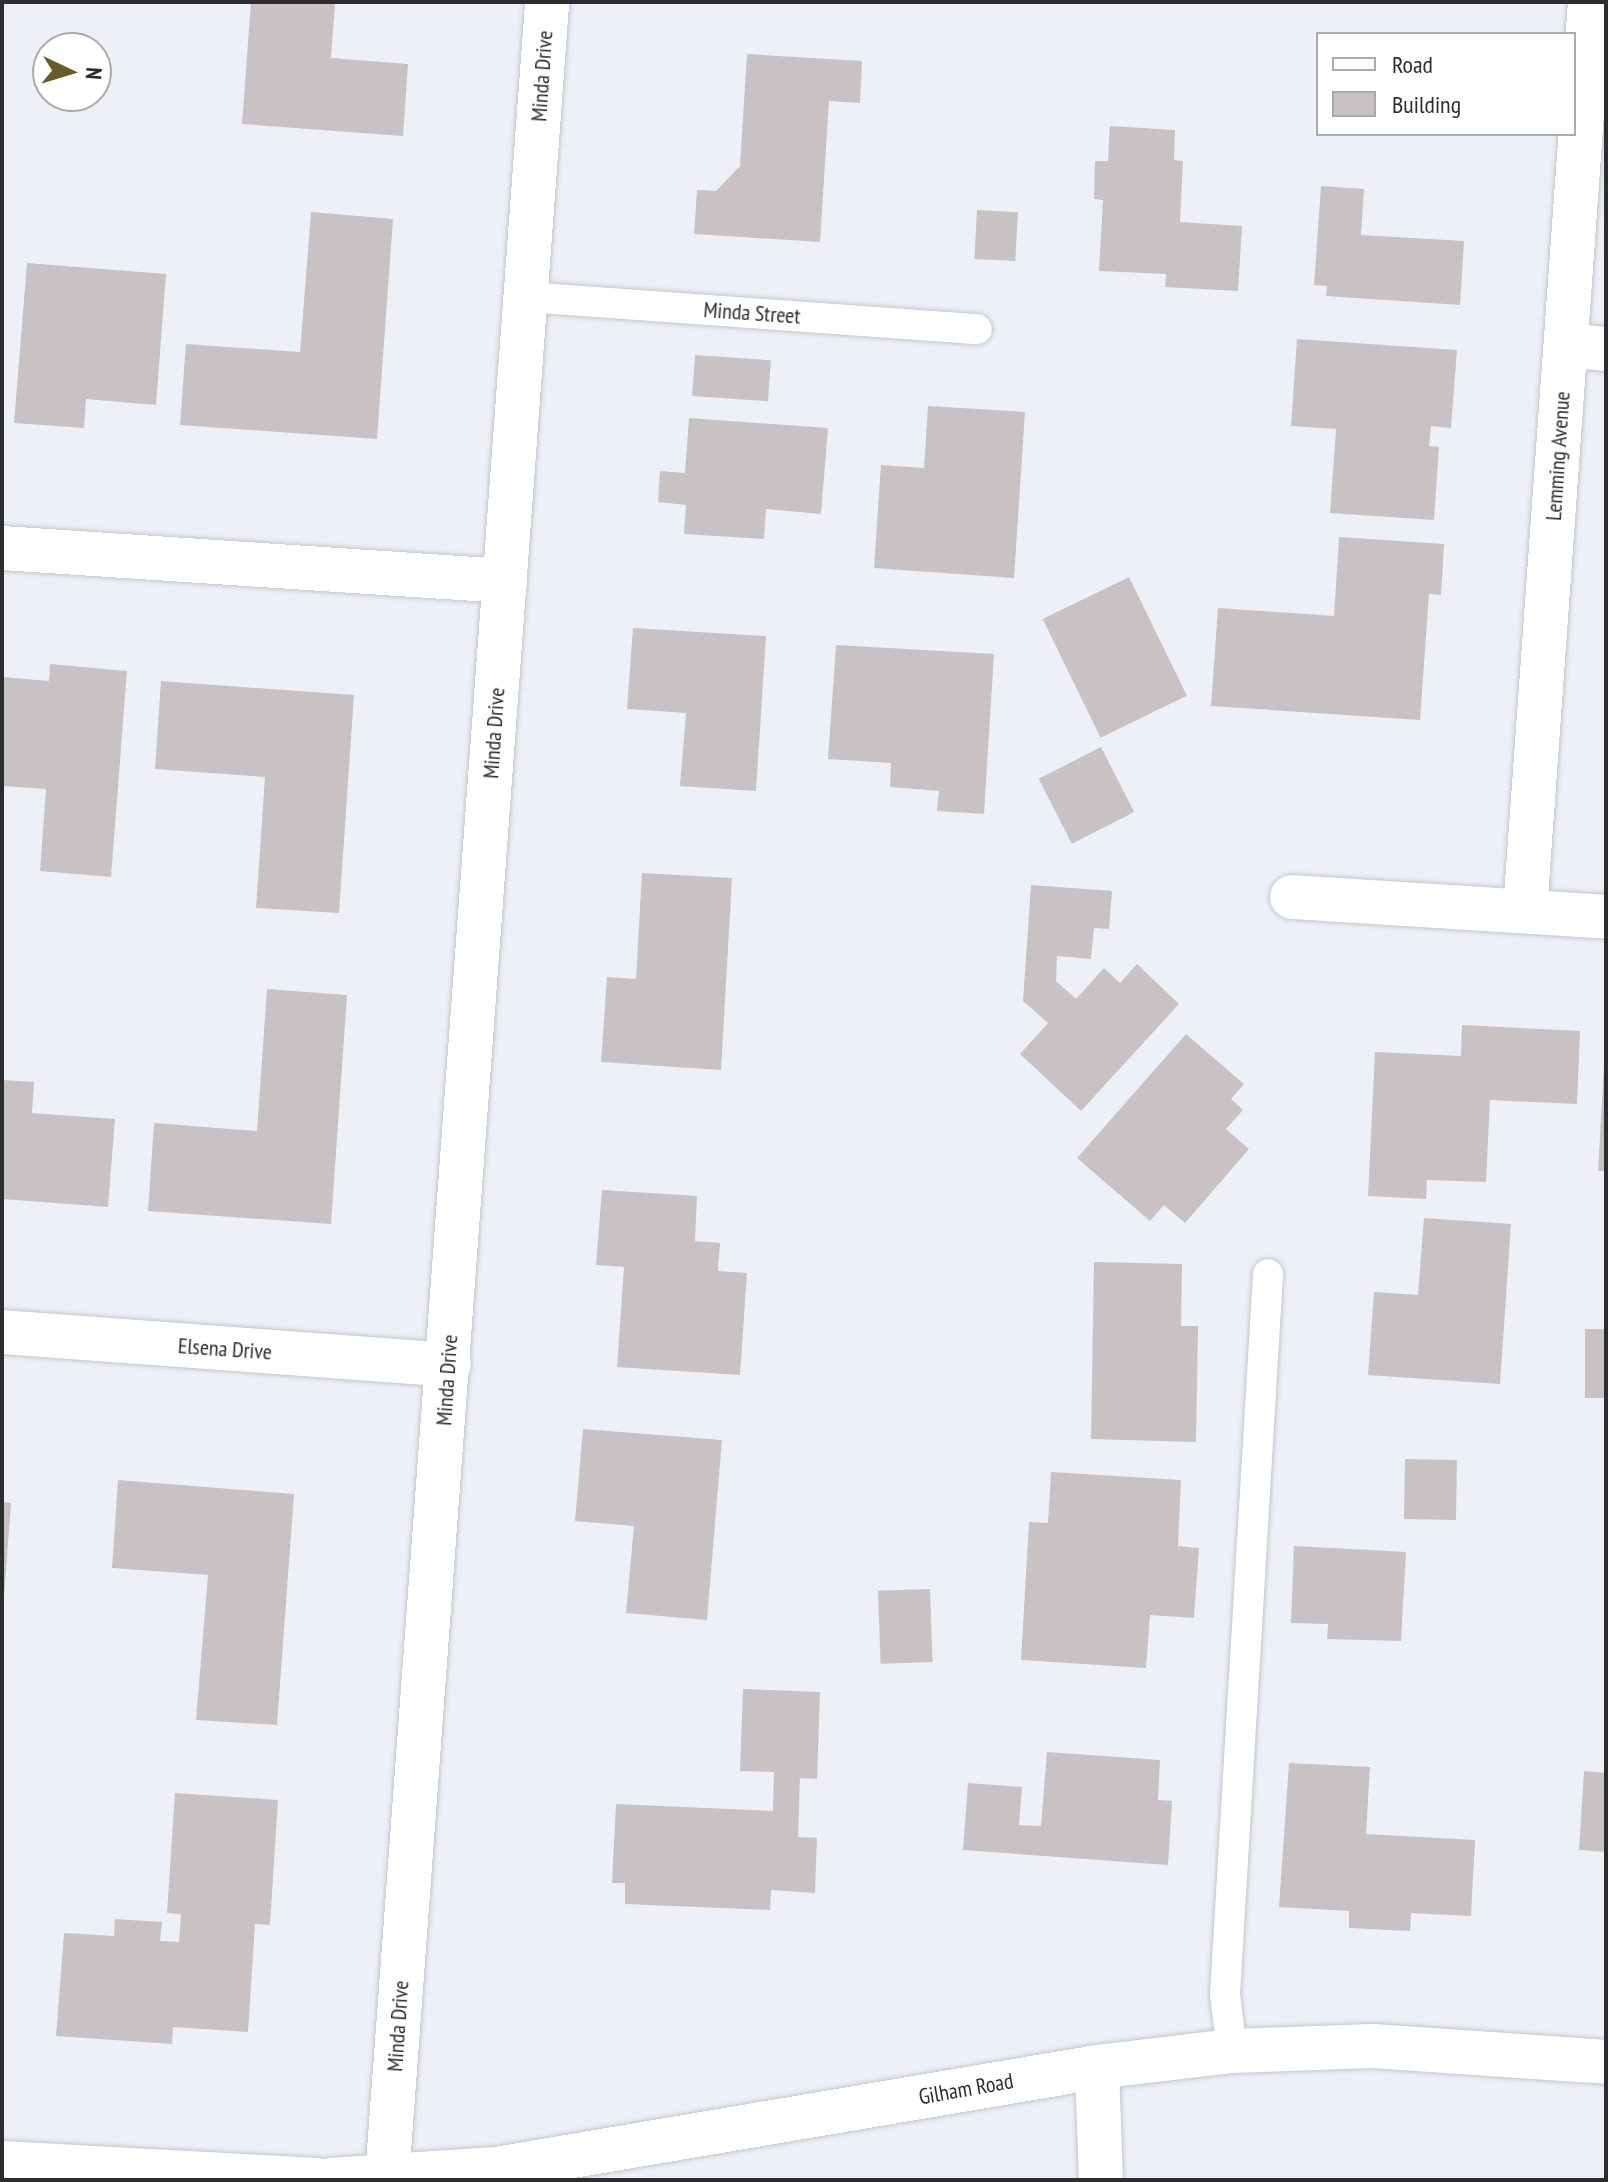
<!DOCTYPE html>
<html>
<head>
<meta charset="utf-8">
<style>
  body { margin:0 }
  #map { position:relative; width:1608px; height:2182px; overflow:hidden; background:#edf1f7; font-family:"PT Sans Narrow",sans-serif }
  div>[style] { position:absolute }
  .building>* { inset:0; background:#c8c2c5; transform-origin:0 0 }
  .roads { filter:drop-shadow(0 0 2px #c3c7cc) drop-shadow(0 0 2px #c3c7cc) }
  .service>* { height:30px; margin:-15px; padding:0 15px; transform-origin:15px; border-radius:15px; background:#fff }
  .minor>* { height:44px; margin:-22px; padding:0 22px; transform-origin:22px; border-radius:22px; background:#fff }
  .tertiary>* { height:44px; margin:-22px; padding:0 22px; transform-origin:22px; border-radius:22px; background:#fff }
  span { translate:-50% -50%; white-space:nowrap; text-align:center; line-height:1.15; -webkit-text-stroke:6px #fff; paint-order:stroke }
  .street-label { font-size:22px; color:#2b2d2f }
  .frame { position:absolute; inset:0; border:4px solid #2b2d2f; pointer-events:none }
  .legend { position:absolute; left:1316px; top:32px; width:260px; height:104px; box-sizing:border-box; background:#fff; border:2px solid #aaabac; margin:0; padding:10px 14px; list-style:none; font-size:24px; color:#2b2d2f }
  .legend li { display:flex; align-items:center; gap:16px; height:40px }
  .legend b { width:40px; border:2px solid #aaabac }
  .north { position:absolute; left:32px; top:32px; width:80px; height:80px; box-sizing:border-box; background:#fff; border:2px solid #aaabac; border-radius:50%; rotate:94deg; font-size:22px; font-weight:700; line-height:32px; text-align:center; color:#2b2d2f }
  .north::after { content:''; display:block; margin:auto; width:28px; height:36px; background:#6a5c29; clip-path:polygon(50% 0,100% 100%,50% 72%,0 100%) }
</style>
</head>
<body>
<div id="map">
  <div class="building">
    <div style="clip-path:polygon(251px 2px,335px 4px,331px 58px,408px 64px,403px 136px,242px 124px)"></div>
    <div style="clip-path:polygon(747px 54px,862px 61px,860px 103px,829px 101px,820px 242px,694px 234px,697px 190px,716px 191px,740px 166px)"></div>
    <div style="clip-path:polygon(1110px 126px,1175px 130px,1174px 160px,1183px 161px,1180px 222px,1242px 226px,1238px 291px,1165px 287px,1166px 274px,1099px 271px,1103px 200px,1094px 199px,1095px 161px,1108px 161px)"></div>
    <div style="clip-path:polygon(1321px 186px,1364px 189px,1361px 235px,1464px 241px,1460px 305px,1326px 296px,1327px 286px,1314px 285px)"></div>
    <div style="left:977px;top:210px;width:41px;height:49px;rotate:3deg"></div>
    <div style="clip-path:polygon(311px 212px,393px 219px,377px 439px,180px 425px,186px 344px,300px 352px)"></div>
    <div style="clip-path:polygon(27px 263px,166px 274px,156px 405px,86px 399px,84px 428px,14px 423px)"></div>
    <div style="clip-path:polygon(1297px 339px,1457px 350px,1451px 428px,1431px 426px,1429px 446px,1439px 447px,1434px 520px,1330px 513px,1336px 429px,1291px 426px)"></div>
    <div style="left:695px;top:355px;width:76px;height:41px;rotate:4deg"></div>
    <div style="clip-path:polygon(928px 406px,1025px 412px,1014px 578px,874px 568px,881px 465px,924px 468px)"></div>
    <div style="clip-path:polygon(689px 418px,828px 428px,821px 514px,766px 509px,764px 539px,684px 534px,686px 505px,658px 502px,660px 471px,685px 473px)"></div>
    <div style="clip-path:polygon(1339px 537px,1444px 544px,1441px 595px,1429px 594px,1420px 720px,1211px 706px,1218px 608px,1334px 616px)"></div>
    <div style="left:1129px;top:577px;width:132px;height:96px;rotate:64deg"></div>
    <div style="clip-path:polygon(633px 628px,766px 636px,756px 791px,680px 786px,686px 713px,627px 709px)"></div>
    <div style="clip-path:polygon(836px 645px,994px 654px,984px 814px,937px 811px,939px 791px,890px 787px,891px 763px,828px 759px)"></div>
    <div style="clip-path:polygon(50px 664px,127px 671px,111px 877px,40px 871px,46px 789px,2px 786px,2px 677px,49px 681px)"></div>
    <div style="clip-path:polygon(161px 681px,354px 695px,339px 913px,256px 908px,265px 777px,155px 769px)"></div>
    <div style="left:1101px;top:747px;width:73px;height:70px;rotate:63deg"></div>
    <div style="clip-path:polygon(642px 873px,732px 878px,721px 1070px,601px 1062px,607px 977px,636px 979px)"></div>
    <div style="clip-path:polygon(1031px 885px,1112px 891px,1109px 929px,1094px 928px,1091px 959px,1057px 956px,1056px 981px,1076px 999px,1104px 968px,1120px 983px,1137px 964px,1179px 1004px,1081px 1111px,1020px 1054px,1048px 1023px,1023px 1001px)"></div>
    <div style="clip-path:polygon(267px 989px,347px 995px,331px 1224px,148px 1211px,154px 1123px,257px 1131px)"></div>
    <div style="clip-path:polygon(1462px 1025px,1580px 1031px,1577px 1104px,1490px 1100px,1486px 1182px,1427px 1180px,1426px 1199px,1368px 1196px,1375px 1052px,1461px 1056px)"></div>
    <div style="clip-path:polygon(1186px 1034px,1244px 1084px,1231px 1099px,1243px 1110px,1226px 1129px,1249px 1149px,1185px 1223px,1164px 1205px,1150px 1221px,1077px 1158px)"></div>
    <div style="clip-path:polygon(1604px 1066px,1606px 1066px,1606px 1171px,1598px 1171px)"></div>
    <div style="clip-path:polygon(2px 1080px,34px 1082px,32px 1113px,115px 1119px,108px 1207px,2px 1199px)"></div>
    <div style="clip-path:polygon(602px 1190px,697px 1196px,695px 1241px,720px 1243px,718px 1271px,747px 1273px,740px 1375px,617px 1367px,624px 1267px,596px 1265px)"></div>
    <div style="clip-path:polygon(1424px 1218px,1511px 1224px,1500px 1384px,1368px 1375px,1374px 1292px,1418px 1295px)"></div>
    <div style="clip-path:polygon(1094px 1262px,1182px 1264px,1181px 1326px,1198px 1326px,1196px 1442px,1091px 1439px)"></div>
    <div style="left:1606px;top:1329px;width:69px;height:21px;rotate:90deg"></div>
    <div style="clip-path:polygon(583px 1429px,722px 1440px,707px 1620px,626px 1613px,634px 1526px,575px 1521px)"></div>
    <div style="left:1405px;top:1459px;width:52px;height:60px;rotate:1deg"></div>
    <div style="clip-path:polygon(1051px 1472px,1181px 1480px,1178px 1546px,1199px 1548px,1194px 1618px,1150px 1615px,1146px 1668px,1021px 1660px,1029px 1522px,1048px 1523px)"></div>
    <div style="clip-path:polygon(118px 1480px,294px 1494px,277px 1725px,196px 1720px,208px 1575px,112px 1568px)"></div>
    <div style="clip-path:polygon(2px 1502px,11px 1503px,4px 1597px,2px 1597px)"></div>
    <div style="clip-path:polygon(1294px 1546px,1406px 1552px,1401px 1641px,1327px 1639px,1328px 1624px,1291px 1623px)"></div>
    <div style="left:930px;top:1589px;width:73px;height:52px;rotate:88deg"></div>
    <div style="clip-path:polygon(743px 1689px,820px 1692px,817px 1779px,800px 1778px,798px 1837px,817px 1838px,815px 1893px,771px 1890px,770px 1910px,625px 1904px,625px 1883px,612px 1883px,616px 1804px,773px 1811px,774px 1772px,740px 1771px)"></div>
    <div style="clip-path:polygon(1047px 1752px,1160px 1760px,1158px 1800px,1172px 1801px,1168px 1865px,963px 1850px,968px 1783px,1022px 1787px,1019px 1825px,1041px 1826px)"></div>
    <div style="clip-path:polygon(1289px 1763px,1370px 1767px,1366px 1834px,1475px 1840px,1471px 1916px,1411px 1913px,1410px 1931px,1349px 1928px,1349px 1911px,1279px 1907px)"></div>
    <div style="clip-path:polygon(1584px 1771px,1606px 1773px,1606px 1852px,1579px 1850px)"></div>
    <div style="clip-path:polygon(175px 1793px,278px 1800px,270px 1925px,255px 1924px,248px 2032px,173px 2027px,172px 2044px,56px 2036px,64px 1933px,114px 1936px,115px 1919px,162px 1922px,160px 1941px,179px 1942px,181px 1914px,167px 1913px)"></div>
  </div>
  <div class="roads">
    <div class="service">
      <div style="left:527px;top:297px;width:451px;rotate:4.1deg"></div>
      <div style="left:1232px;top:2051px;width:57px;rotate:-97deg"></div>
      <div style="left:1225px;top:1994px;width:721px;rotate:-86.58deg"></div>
    </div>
    <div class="minor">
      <div style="left:1566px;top:345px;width:40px;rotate:5.7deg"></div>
      <div style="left:2px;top:548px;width:504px;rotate:3.75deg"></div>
      <div style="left:1292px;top:897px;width:315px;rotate:3.6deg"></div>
      <div style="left:1525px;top:911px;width:911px;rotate:-85.91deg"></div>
      <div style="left:2px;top:1332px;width:448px;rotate:4.2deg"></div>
      <div style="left:1097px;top:2067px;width:113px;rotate:88deg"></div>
      <div style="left:387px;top:2178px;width:2182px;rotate:-85.79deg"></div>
    </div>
    <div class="tertiary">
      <div style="left:2px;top:2163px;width:315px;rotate:3.1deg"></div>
      <div style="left:330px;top:2180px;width:166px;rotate:-3.8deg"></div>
      <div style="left:496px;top:2169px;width:610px;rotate:-9.63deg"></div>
      <div style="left:1097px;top:2067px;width:136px;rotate:-6.8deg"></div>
      <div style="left:1232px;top:2051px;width:141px;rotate:-2deg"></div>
      <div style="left:1373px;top:2046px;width:234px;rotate:3.9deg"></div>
    </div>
  </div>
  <div class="street-label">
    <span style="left:542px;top:76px;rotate:-86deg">Minda Drive</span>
    <span style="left:752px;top:313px;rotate:4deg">Minda Street</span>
    <span style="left:1558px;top:456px;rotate:-86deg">Lemming Avenue</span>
    <span style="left:494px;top:733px;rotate:-86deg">Minda Drive</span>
    <span style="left:225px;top:1349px;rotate:4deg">Elsena Drive</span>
    <span style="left:447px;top:1380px;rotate:-86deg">Minda Drive</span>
    <span style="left:398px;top:2026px;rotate:-86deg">Minda Drive</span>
    <span style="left:966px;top:2089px;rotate:-10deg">Gilham Road</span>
  </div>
  <div class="frame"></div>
  <ul class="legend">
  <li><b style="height:10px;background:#fff"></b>Road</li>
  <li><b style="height:22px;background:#c8c2c5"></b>Building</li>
  </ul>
  <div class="north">N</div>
</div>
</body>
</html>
